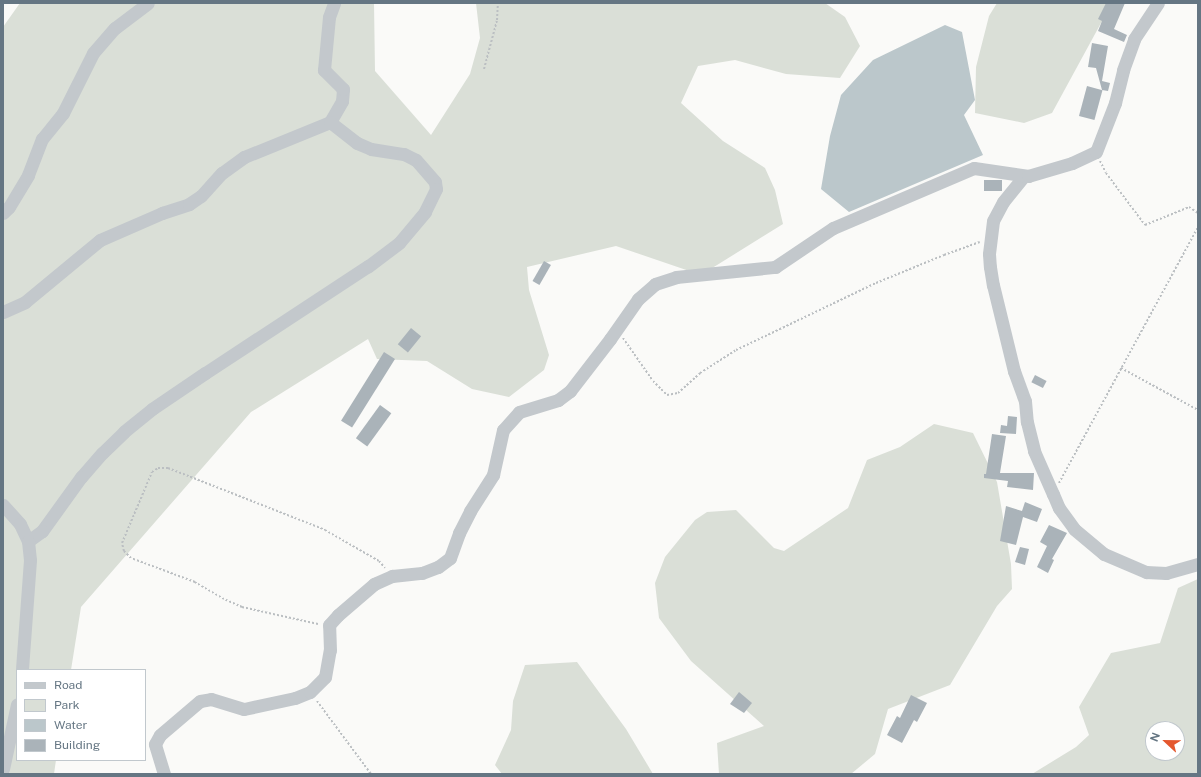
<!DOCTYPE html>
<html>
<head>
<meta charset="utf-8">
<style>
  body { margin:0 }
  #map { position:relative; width:1201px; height:777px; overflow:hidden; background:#fafaf8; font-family:"Public Sans",sans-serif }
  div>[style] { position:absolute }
  .green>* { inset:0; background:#dadfd7 }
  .water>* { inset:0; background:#bbc7cb }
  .building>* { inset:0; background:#aab3b9; transform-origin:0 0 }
  .path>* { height:2px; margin-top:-1px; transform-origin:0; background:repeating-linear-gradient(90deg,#bbbfc2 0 2px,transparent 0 4px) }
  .minor>* { height:13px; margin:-6.5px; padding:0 6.5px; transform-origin:6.5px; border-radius:6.5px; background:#c3c8cc }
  span { translate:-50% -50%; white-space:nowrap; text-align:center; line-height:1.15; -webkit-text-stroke:4px #fff; paint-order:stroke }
  .frame { position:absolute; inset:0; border:4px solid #657683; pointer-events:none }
  .legend { position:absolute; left:16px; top:669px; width:130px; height:92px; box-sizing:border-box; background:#fff; border:1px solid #c1c8cd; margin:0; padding:5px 7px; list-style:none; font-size:12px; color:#657683 }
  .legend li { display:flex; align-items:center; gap:8px; height:20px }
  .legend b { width:20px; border:1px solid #c1c8cd }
  .north { position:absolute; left:1145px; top:721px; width:40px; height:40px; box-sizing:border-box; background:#fff; border:1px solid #c1c8cd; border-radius:50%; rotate:292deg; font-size:11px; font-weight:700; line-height:16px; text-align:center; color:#657683 }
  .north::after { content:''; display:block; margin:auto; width:14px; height:18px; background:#e4572e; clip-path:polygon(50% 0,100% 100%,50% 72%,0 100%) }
</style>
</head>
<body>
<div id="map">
  <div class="green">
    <div style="clip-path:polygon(20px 3px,374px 3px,375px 71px,431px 135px,470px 74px,480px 38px,476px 3px,825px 3px,845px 17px,860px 46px,840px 78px,786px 74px,735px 60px,698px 66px,681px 103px,723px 141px,765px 168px,775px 190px,783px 224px,701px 275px,616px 246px,527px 267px,529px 290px,549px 355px,544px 370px,509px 397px,472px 389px,427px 361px,377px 359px,368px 339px,251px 412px,81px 607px,71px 670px,17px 670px,17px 760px,56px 760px,54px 774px,3px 774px,3px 27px)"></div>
    <div style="clip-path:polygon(997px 3px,1121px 3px,1101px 23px,1052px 113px,1024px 123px,975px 113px,976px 67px,989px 16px)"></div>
    <div style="clip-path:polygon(934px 424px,973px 433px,997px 482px,1011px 564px,1012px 589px,997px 606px,950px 685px,888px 709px,875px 754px,851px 774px,719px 774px,717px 743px,764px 726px,691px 661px,659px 618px,655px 583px,665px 557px,695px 520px,707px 512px,736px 510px,774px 548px,784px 551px,848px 508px,867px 460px,900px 447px)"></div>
    <div style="clip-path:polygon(evenodd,1198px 579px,1198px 774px,1032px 774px,1076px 747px,1089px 735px,1079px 707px,1111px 653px,1160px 643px,1178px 588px,1198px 579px,1153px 729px,1177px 729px,1177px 753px,1153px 753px,1153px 729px)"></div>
    <div style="clip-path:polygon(577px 662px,626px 729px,653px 774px,502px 774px,495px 765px,511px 730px,513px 701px,525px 665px)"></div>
  </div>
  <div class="water">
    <div style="clip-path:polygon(945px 25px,962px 32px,975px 100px,964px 115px,983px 155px,849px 212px,821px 189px,830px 136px,841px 95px,873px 60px)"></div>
  </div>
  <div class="building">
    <div style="clip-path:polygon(1106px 3px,1125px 3px,1114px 29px,1127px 35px,1124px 42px,1098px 31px,1102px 21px,1098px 19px)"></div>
    <div style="clip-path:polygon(1092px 43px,1108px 46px,1102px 81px,1110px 83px,1108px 91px,1102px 90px,1096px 68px,1088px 67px)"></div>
    <div style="left:1087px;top:86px;width:16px;height:31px;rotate:15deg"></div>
    <div style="left:1002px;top:180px;width:11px;height:18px;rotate:90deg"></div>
    <div style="left:544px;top:261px;width:8px;height:23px;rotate:30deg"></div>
    <div style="left:411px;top:328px;width:13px;height:21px;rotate:39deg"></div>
    <div style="left:384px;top:352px;width:13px;height:81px;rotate:32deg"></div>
    <div style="left:1035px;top:375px;width:13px;height:8px;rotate:27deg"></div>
    <div style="left:380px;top:405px;width:14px;height:41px;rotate:36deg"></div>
    <div style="clip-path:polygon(1008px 416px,1017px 417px,1016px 434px,1000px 433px,1001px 425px,1007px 426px)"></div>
    <div style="clip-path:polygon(992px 434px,1006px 436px,1000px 473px,1034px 473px,1033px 490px,1007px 487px,1008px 481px,984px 478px,984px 474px,986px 474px)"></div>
    <div style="clip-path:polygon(1025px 502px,1042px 509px,1037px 522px,1023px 517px,1016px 545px,1000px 541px,1006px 506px,1022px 511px)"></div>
    <div style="clip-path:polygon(1049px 525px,1067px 533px,1052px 559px,1054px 560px,1048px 573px,1037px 567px,1047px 546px,1040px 542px)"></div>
    <div style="clip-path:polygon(1020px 547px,1029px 549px,1025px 565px,1015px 562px)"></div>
    <div style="clip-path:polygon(739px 692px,752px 703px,744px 713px,730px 704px)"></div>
    <div style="clip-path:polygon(911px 695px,927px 703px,917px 722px,914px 720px,902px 743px,887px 735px,897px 716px,900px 718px)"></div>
  </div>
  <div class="path">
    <div style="left:484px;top:69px;width:51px;rotate:-75.1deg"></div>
    <div style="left:497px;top:20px;width:17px;rotate:-87deg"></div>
    <div style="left:1100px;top:161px;width:13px;rotate:63deg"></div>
    <div style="left:1106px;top:173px;width:65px;rotate:53.1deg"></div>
    <div style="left:1145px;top:225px;width:48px;rotate:-22.2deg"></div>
    <div style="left:1189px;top:207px;width:11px;rotate:34deg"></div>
    <div style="left:623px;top:338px;width:52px;rotate:55.1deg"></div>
    <div style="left:653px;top:381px;width:20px;rotate:45deg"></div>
    <div style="left:667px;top:395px;width:11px;rotate:-10deg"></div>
    <div style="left:678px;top:393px;width:30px;rotate:-42deg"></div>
    <div style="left:700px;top:373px;width:43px;rotate:-32.6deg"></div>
    <div style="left:736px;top:350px;width:155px;rotate:-25.6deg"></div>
    <div style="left:876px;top:283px;width:74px;rotate:-22.4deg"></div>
    <div style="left:944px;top:255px;width:38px;rotate:-20deg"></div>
    <div style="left:1121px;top:368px;width:88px;rotate:28.6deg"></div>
    <div style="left:1059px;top:483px;width:291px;rotate:-61.5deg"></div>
    <div style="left:318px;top:624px;width:78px;rotate:-167.4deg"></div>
    <div style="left:242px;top:607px;width:20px;rotate:-156deg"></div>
    <div style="left:224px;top:599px;width:34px;rotate:-150deg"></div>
    <div style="left:195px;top:582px;width:68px;rotate:-159.4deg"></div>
    <div style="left:131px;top:558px;width:10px;rotate:-135deg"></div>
    <div style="left:124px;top:551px;width:8px;rotate:-104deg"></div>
    <div style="left:122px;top:543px;width:77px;rotate:-67.1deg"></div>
    <div style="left:152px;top:472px;width:7px;rotate:-34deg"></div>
    <div style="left:158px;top:468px;width:10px"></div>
    <div style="left:168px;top:468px;width:169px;rotate:21.5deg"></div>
    <div style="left:325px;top:530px;width:62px;rotate:29.9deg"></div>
    <div style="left:379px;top:561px;width:9px;rotate:49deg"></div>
    <div style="left:317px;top:701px;width:91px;rotate:53.5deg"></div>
  </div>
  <div class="minor">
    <div style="left:330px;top:122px;width:24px;rotate:-60deg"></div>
    <div style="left:342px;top:101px;width:12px;rotate:-85deg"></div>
    <div style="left:343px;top:89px;width:27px;rotate:-135deg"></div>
    <div style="left:324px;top:70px;width:53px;rotate:-84.6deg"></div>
    <div style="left:329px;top:17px;width:15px;rotate:-70deg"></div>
    <div style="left:1024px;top:176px;width:33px;rotate:129deg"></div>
    <div style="left:1003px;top:202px;width:21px;rotate:118deg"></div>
    <div style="left:993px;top:221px;width:33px;rotate:97deg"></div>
    <div style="left:989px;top:254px;width:13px;rotate:86deg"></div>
    <div style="left:990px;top:267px;width:18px;rotate:81deg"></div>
    <div style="left:993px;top:285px;width:89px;rotate:76.3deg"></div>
    <div style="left:1014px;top:371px;width:32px;rotate:70deg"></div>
    <div style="left:1025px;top:401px;width:21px;rotate:85deg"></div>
    <div style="left:1027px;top:422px;width:30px;rotate:76deg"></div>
    <div style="left:1034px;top:451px;width:47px;rotate:66.2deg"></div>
    <div style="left:1053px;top:494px;width:15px;rotate:67deg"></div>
    <div style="left:1059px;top:508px;width:26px;rotate:54deg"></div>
    <div style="left:1074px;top:529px;width:39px;rotate:40deg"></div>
    <div style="left:1104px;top:554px;width:46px;rotate:23.2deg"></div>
    <div style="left:1146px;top:572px;width:20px;rotate:3deg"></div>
    <div style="left:1166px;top:573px;width:33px;rotate:-16deg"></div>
    <div style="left:3px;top:213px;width:8px;rotate:-45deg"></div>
    <div style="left:9px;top:207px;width:37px;rotate:-59deg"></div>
    <div style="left:28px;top:175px;width:39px;rotate:-69deg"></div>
    <div style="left:42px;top:139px;width:33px;rotate:-51deg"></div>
    <div style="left:63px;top:113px;width:67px;rotate:-63.4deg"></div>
    <div style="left:93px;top:53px;width:33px;rotate:-49deg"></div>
    <div style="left:115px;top:28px;width:41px;rotate:-37.1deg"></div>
    <div style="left:3px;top:312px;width:24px;rotate:-24deg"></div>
    <div style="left:25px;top:302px;width:97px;rotate:-39.6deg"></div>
    <div style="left:100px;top:240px;width:68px;rotate:-23.5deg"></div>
    <div style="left:162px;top:213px;width:28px;rotate:-18deg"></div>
    <div style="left:189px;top:204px;width:14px;rotate:-34deg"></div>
    <div style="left:201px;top:196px;width:31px;rotate:-48deg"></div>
    <div style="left:222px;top:173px;width:27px;rotate:-36deg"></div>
    <div style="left:244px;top:157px;width:93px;rotate:-22.1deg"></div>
    <div style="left:330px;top:122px;width:34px;rotate:38deg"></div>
    <div style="left:357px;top:143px;width:15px;rotate:23deg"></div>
    <div style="left:371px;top:149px;width:33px;rotate:9deg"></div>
    <div style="left:404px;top:154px;width:13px;rotate:27deg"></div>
    <div style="left:416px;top:160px;width:29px;rotate:49deg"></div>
    <div style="left:435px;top:182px;width:7px;rotate:82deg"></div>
    <div style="left:436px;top:189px;width:25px;rotate:116deg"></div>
    <div style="left:425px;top:212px;width:40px;rotate:130deg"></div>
    <div style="left:399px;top:243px;width:39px;rotate:143deg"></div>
    <div style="left:368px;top:266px;width:195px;rotate:146.7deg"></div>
    <div style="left:205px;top:373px;width:64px;rotate:145.8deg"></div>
    <div style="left:152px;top:409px;width:36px;rotate:141deg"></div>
    <div style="left:124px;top:432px;width:30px;rotate:136deg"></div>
    <div style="left:102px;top:453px;width:32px;rotate:131deg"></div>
    <div style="left:81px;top:477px;width:67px;rotate:125.8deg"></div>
    <div style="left:42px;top:531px;width:17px;rotate:144deg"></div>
    <div style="left:3px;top:505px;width:25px;rotate:48deg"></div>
    <div style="left:20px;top:524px;width:19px;rotate:65deg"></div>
    <div style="left:28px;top:541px;width:19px;rotate:84deg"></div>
    <div style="left:30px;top:560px;width:110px;rotate:94.2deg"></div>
    <div style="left:3px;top:769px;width:66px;rotate:-77.8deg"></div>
    <div style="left:164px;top:774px;width:31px;rotate:-107deg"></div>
    <div style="left:155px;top:744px;width:10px;rotate:-61deg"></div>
    <div style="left:160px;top:735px;width:52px;rotate:-40.4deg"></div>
    <div style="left:200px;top:701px;width:11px;rotate:-10deg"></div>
    <div style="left:211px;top:699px;width:34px;rotate:17deg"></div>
    <div style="left:244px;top:709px;width:52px;rotate:-12.2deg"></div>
    <div style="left:295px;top:698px;width:16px;rotate:-22deg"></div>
    <div style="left:310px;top:692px;width:21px;rotate:-45deg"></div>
    <div style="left:325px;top:677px;width:27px;rotate:-80deg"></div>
    <div style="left:330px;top:650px;width:25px;rotate:-92deg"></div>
    <div style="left:329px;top:625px;width:13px;rotate:-48deg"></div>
    <div style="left:338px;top:615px;width:48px;rotate:-40.7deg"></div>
    <div style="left:374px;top:584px;width:20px;rotate:-24deg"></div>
    <div style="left:392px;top:576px;width:30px;rotate:-6deg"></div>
    <div style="left:422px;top:573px;width:17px;rotate:-21deg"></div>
    <div style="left:438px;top:567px;width:15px;rotate:-37deg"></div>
    <div style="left:450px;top:558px;width:27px;rotate:-70deg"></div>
    <div style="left:459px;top:533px;width:25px;rotate:-63deg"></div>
    <div style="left:470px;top:511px;width:43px;rotate:-57.4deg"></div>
    <div style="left:493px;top:475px;width:46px;rotate:-77.5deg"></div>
    <div style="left:503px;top:430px;width:24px;rotate:-48deg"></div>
    <div style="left:519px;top:412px;width:41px;rotate:-17.1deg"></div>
    <div style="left:558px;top:400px;width:15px;rotate:-37deg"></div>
    <div style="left:570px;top:391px;width:66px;rotate:-52.4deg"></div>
    <div style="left:610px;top:339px;width:49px;rotate:-55deg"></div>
    <div style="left:638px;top:299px;width:23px;rotate:-41deg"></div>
    <div style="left:655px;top:284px;width:22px;rotate:-18deg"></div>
    <div style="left:676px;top:277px;width:100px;rotate:-5.8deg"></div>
    <div style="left:775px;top:267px;width:70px;rotate:-33.9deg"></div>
    <div style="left:833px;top:228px;width:153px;rotate:-23.1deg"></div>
    <div style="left:974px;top:168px;width:55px;rotate:8.4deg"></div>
    <div style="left:1028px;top:176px;width:46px;rotate:-16.5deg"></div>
    <div style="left:1072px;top:163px;width:26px;rotate:-25deg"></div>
    <div style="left:1096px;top:152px;width:53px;rotate:-68.8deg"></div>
    <div style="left:1115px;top:103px;width:34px;rotate:-76deg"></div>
    <div style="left:1123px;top:70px;width:33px;rotate:-70deg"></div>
    <div style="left:1134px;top:39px;width:43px;rotate:-56.3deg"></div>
  </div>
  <div class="frame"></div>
  <ul class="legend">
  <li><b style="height:5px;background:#c3c8cc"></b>Road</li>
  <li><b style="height:11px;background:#dadfd7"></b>Park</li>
  <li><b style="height:11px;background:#bbc7cb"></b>Water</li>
  <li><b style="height:11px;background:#aab3b9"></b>Building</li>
  </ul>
  <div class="north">N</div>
</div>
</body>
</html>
